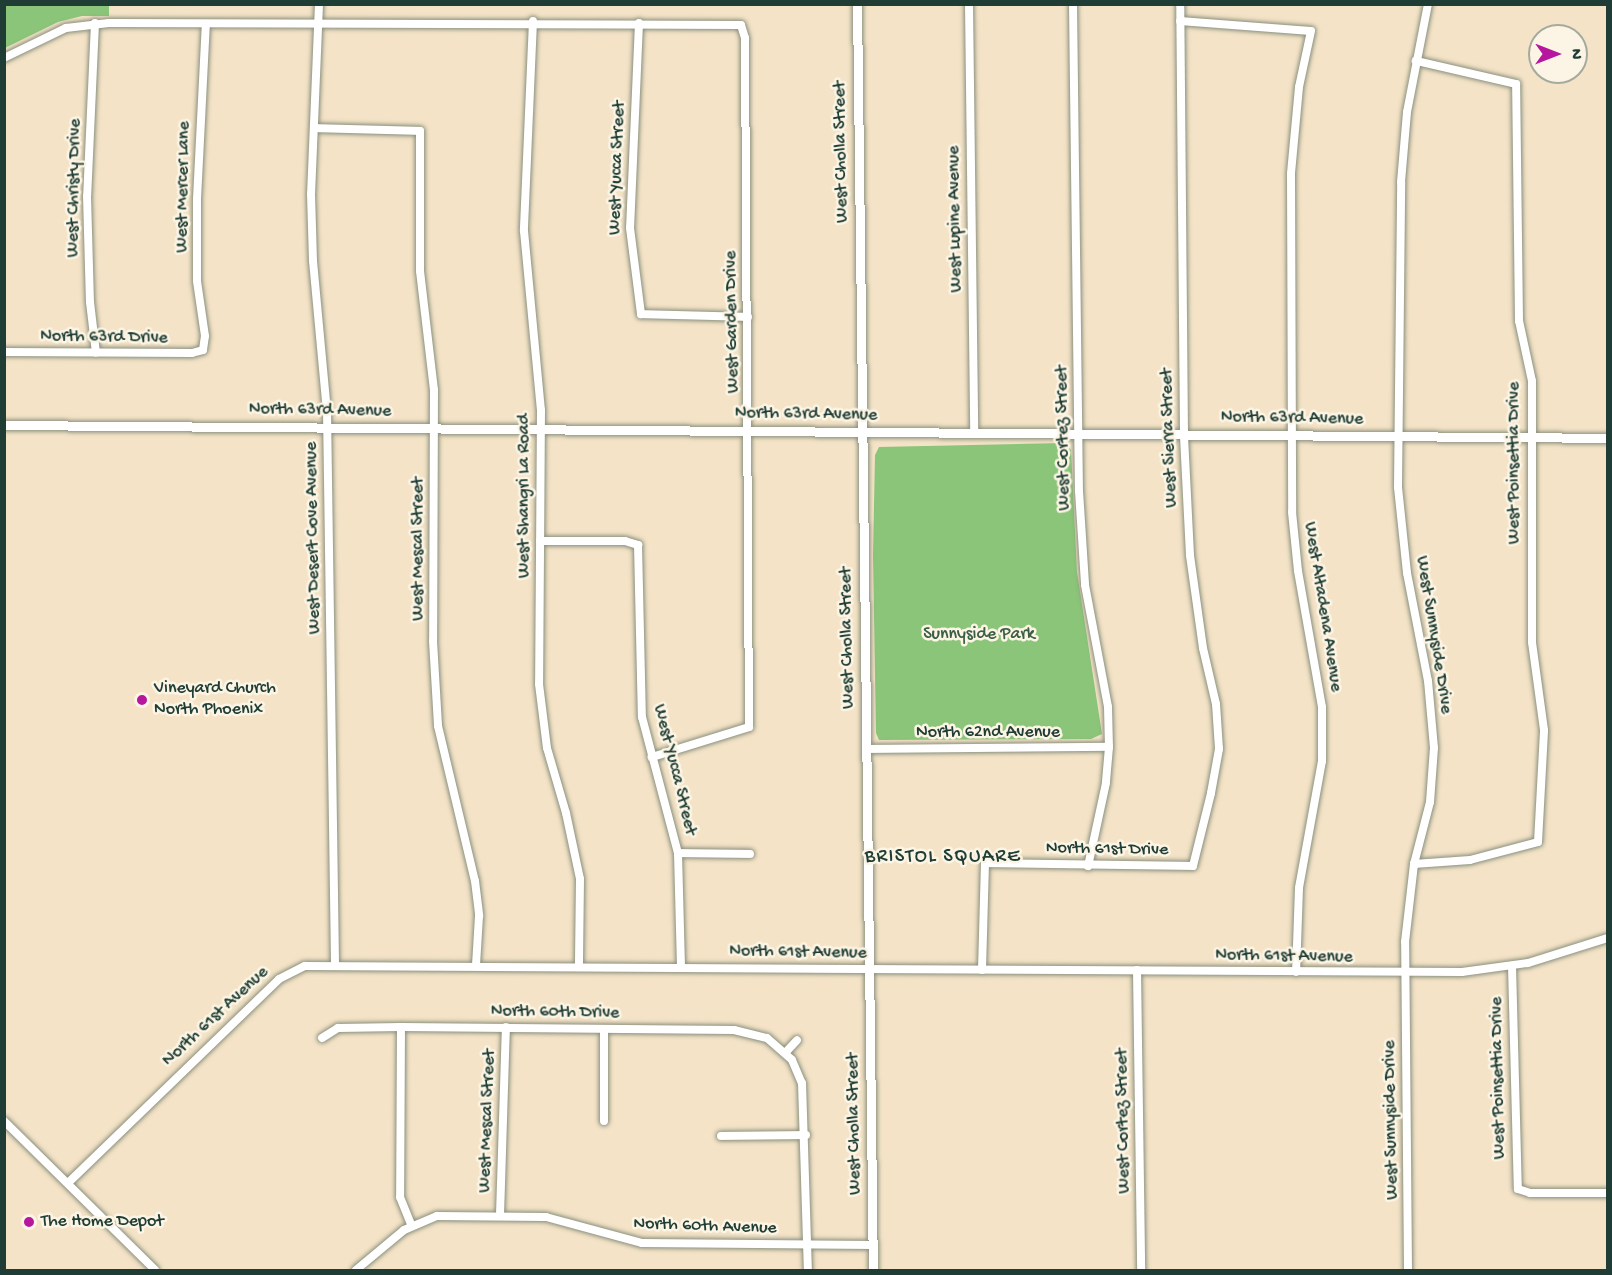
<!DOCTYPE html>
<html>
<head>
<meta charset="utf-8">
<style>
  body { margin:0 }
  #map { position:relative; width:1612px; height:1275px; overflow:hidden; background:#f4e3c7; font-family:"Gochi Hand",sans-serif }
  div>[style] { position:absolute }
  .green>* { inset:0; background:#8bc579 }
  .roads { filter:drop-shadow(0 0 2px #8a907e) drop-shadow(0 0 2px #8a907e) }
  .minor>* { height:8px; margin:-4px; padding:0 4px; transform-origin:4px; border-radius:4px; background:#fff }
  .tertiary>* { height:9px; margin:-4.5px; padding:0 4.5px; transform-origin:4.5px; border-radius:4.5px; background:#fff }
  .dots>* { width:16px; height:16px; translate:-50% -50%; box-sizing:border-box; border:3px solid #fcf5e5; border-radius:50% }
  span { translate:-50% -50%; white-space:nowrap; text-align:center; line-height:1.15; -webkit-text-stroke:5px #fcf5e5; paint-order:stroke }
  .street-label { font-size:18px; color:#1f3d34 }
  .park-label { font-size:18px; color:#3a5f45 }
  .poi-label { font-size:18px; color:#1f3d34 }
  .left { translate:0 -50%; text-align:left }
  .neighbourhood-label { font-size:20px; color:#1f3d34; letter-spacing:1.5px }
  .frame { position:absolute; inset:0; border:6px solid #1f3d34; pointer-events:none }
  .north { position:absolute; left:1528px; top:24px; width:60px; height:60px; box-sizing:border-box; background:#fcf5e5; border:2px solid #a4ab9e; border-radius:50%; rotate:90deg; font-size:16px; font-weight:700; line-height:24px; text-align:center; color:#1f3d34 }
  .north::after { content:''; display:block; margin:auto; width:21px; height:27px; background:#b5179e; clip-path:polygon(50% 0,100% 100%,50% 72%,0 100%) }
</style>
</head>
<body>
<div id="map">
  <div class="green">
    <div style="clip-path:polygon(5px 4px,109px 5px,109px 16px,82px 16px,58px 22px,5px 48px)"></div>
    <div style="clip-path:polygon(1065px 443px,1071px 450px,1077px 572px,1102px 734px,1091px 739px,879px 740px,876px 733px,873px 555px,875px 455px,879px 447px)"></div>
  </div>
  <div class="roads">
    <div class="minor">
      <div style="left:319px;top:4px;width:190px;rotate:92.4deg"></div>
      <div style="left:311px;top:194px;width:67px;rotate:88.3deg"></div>
      <div style="left:313px;top:261px;width:151px;rotate:84.7deg"></div>
      <div style="left:327px;top:411px;width:553px;rotate:89.17deg"></div>
      <div style="left:969px;top:4px;width:428px;rotate:89.3deg"></div>
      <div style="left:1073px;top:4px;width:487px;rotate:89.3deg"></div>
      <div style="left:1079px;top:491px;width:94px;rotate:86.3deg"></div>
      <div style="left:1085px;top:585px;width:124px;rotate:79.3deg"></div>
      <div style="left:1108px;top:707px;width:40px;rotate:88.6deg"></div>
      <div style="left:1109px;top:747px;width:36px;rotate:95deg"></div>
      <div style="left:1106px;top:783px;width:85px;rotate:102.2deg"></div>
      <div style="left:533px;top:21px;width:210px;rotate:92.5deg"></div>
      <div style="left:524px;top:231px;width:180px;rotate:84.6deg"></div>
      <div style="left:541px;top:410px;width:274px;rotate:90.4deg"></div>
      <div style="left:539px;top:684px;width:64px;rotate:82.9deg"></div>
      <div style="left:547px;top:748px;width:68px;rotate:73.7deg"></div>
      <div style="left:566px;top:813px;width:67px;rotate:78deg"></div>
      <div style="left:580px;top:879px;width:87px;rotate:90.7deg"></div>
      <div style="left:1180px;top:21px;width:131px;rotate:4.4deg"></div>
      <div style="left:1311px;top:31px;width:57px;rotate:102.1deg"></div>
      <div style="left:1299px;top:87px;width:87px;rotate:95.3deg"></div>
      <div style="left:1291px;top:174px;width:338px;rotate:89.8deg"></div>
      <div style="left:1292px;top:512px;width:59px;rotate:84.2deg"></div>
      <div style="left:1298px;top:571px;width:138px;rotate:80deg"></div>
      <div style="left:1322px;top:707px;width:54px;rotate:90deg"></div>
      <div style="left:1322px;top:761px;width:129px;rotate:100.3deg"></div>
      <div style="left:1299px;top:888px;width:84px;rotate:92deg"></div>
      <div style="left:95px;top:23px;width:173px;rotate:92.6deg"></div>
      <div style="left:87px;top:196px;width:106px;rotate:88.4deg"></div>
      <div style="left:90px;top:302px;width:51px;rotate:83.3deg"></div>
      <div style="left:639px;top:23px;width:205px;rotate:92.5deg"></div>
      <div style="left:630px;top:228px;width:87px;rotate:82.7deg"></div>
      <div style="left:641px;top:314px;width:107px;rotate:1.6deg"></div>
      <div style="left:4px;top:58px;width:69px;rotate:-25.8deg"></div>
      <div style="left:66px;top:28px;width:43px;rotate:-6.6deg"></div>
      <div style="left:109px;top:23px;width:632px;rotate:0.18deg"></div>
      <div style="left:741px;top:25px;width:14px;rotate:73deg"></div>
      <div style="left:745px;top:38px;width:689px;rotate:89.67deg"></div>
      <div style="left:749px;top:727px;width:102px;rotate:162.8deg"></div>
      <div style="left:315px;top:128px;width:105px;rotate:1.6deg"></div>
      <div style="left:420px;top:131px;width:140px;rotate:90deg"></div>
      <div style="left:420px;top:271px;width:120px;rotate:83.3deg"></div>
      <div style="left:434px;top:390px;width:251px;rotate:90.2deg"></div>
      <div style="left:433px;top:641px;width:85px;rotate:86.6deg"></div>
      <div style="left:438px;top:726px;width:159px;rotate:76.6deg"></div>
      <div style="left:475px;top:881px;width:35px;rotate:83deg"></div>
      <div style="left:479px;top:916px;width:49px;rotate:93.5deg"></div>
      <div style="left:4px;top:352px;width:188px;rotate:0.3deg"></div>
      <div style="left:192px;top:353px;width:11px;rotate:-15deg"></div>
      <div style="left:203px;top:350px;width:14px;rotate:-82deg"></div>
      <div style="left:205px;top:336px;width:56px;rotate:-98.3deg"></div>
      <div style="left:197px;top:281px;width:82px;rotate:-90deg"></div>
      <div style="left:197px;top:199px;width:175px;rotate:-87.1deg"></div>
      <div style="left:540px;top:541px;width:85px"></div>
      <div style="left:625px;top:541px;width:14px;rotate:17deg"></div>
      <div style="left:638px;top:545px;width:172px;rotate:88.7deg"></div>
      <div style="left:642px;top:717px;width:141px;rotate:75.2deg"></div>
      <div style="left:678px;top:853px;width:114px;rotate:88.5deg"></div>
      <div style="left:867px;top:749px;width:242px;rotate:-0.5deg"></div>
      <div style="left:678px;top:853px;width:72px;rotate:0.8deg"></div>
      <div style="left:1414px;top:864px;width:56px;rotate:-4.1deg"></div>
      <div style="left:1470px;top:860px;width:70px;rotate:-14.8deg"></div>
      <div style="left:1538px;top:842px;width:112px;rotate:-86.9deg"></div>
      <div style="left:1544px;top:730px;width:89px;rotate:-97.8deg"></div>
      <div style="left:1532px;top:642px;width:261px;rotate:-90deg"></div>
      <div style="left:1532px;top:381px;width:61px;rotate:-102.2deg"></div>
      <div style="left:1519px;top:321px;width:237px;rotate:-90.7deg"></div>
      <div style="left:1516px;top:84px;width:103px;rotate:-167deg"></div>
      <div style="left:1512px;top:966px;width:223px;rotate:88.5deg"></div>
      <div style="left:1518px;top:1189px;width:13px;rotate:18deg"></div>
      <div style="left:1530px;top:1193px;width:78px"></div>
      <div style="left:982px;top:970px;width:107px;rotate:-88.4deg"></div>
      <div style="left:985px;top:863px;width:208px;rotate:0.8deg"></div>
      <div style="left:1193px;top:866px;width:75px;rotate:-76.1deg"></div>
      <div style="left:1211px;top:793px;width:45px;rotate:-79.7deg"></div>
      <div style="left:1219px;top:749px;width:45px;rotate:-93.8deg"></div>
      <div style="left:1216px;top:704px;width:57px;rotate:-103.1deg"></div>
      <div style="left:1203px;top:648px;width:94px;rotate:-98deg"></div>
      <div style="left:1190px;top:555px;width:120px;rotate:-92.9deg"></div>
      <div style="left:1184px;top:435px;width:431px;rotate:-90.5deg"></div>
      <div style="left:1137px;top:970px;width:300px;rotate:89.2deg"></div>
      <div style="left:401px;top:1027px;width:170px;rotate:90.3deg"></div>
      <div style="left:400px;top:1197px;width:31px;rotate:68deg"></div>
      <div style="left:604px;top:1029px;width:92px;rotate:90deg"></div>
      <div style="left:322px;top:1038px;width:19px;rotate:-32deg"></div>
      <div style="left:338px;top:1028px;width:63px;rotate:-0.9deg"></div>
      <div style="left:401px;top:1027px;width:333px;rotate:0.5deg"></div>
      <div style="left:734px;top:1030px;width:34px;rotate:14deg"></div>
      <div style="left:767px;top:1038px;width:33px;rotate:41deg"></div>
      <div style="left:792px;top:1060px;width:25px;rotate:67deg"></div>
      <div style="left:802px;top:1083px;width:187px;rotate:88.2deg"></div>
      <div style="left:786px;top:1052px;width:16px;rotate:-47deg"></div>
      <div style="left:4px;top:1121px;width:212px;rotate:44.6deg"></div>
      <div style="left:721px;top:1136px;width:85px;rotate:-0.7deg"></div>
      <div style="left:69px;top:1182px;width:292px;rotate:-44deg"></div>
      <div style="left:279px;top:979px;width:29px;rotate:-27deg"></div>
      <div style="left:305px;top:966px;width:1157px;rotate:0.3deg"></div>
      <div style="left:1462px;top:972px;width:67px;rotate:-7.8deg"></div>
      <div style="left:1528px;top:963px;width:84px;rotate:-17.4deg"></div>
      <div style="left:500px;top:1215px;width:188px;rotate:-88.2deg"></div>
      <div style="left:356px;top:1270px;width:62px;rotate:-39.8deg"></div>
      <div style="left:404px;top:1230px;width:36px;rotate:-23deg"></div>
      <div style="left:437px;top:1216px;width:109px;rotate:0.5deg"></div>
      <div style="left:546px;top:1217px;width:99px;rotate:15.2deg"></div>
      <div style="left:642px;top:1243px;width:231px;rotate:0.5deg"></div>
      <div style="left:1408px;top:1270px;width:328px;rotate:-90.5deg"></div>
      <div style="left:1405px;top:942px;width:79px;rotate:-83.4deg"></div>
      <div style="left:1414px;top:864px;width:64px;rotate:-75.5deg"></div>
      <div style="left:1430px;top:802px;width:54px;rotate:-85.8deg"></div>
      <div style="left:1434px;top:748px;width:67px;rotate:-95.1deg"></div>
      <div style="left:1428px;top:681px;width:110px;rotate:-101deg"></div>
      <div style="left:1407px;top:573px;width:86px;rotate:-96deg"></div>
      <div style="left:1398px;top:487px;width:305px;rotate:-89.4deg"></div>
      <div style="left:1401px;top:182px;width:70px;rotate:-85.1deg"></div>
      <div style="left:1407px;top:112px;width:110px;rotate:-79deg"></div>
    </div>
    <div class="tertiary">
      <div style="left:857px;top:4px;width:1266px;rotate:89.28deg"></div>
      <div style="left:4px;top:425px;width:1604px;rotate:0.46deg"></div>
    </div>
  </div>
  <div class="dots">
    <div style="left:142px;top:700px;background:#b5179e"></div>
    <div style="left:29px;top:1222px;background:#b5179e"></div>
  </div>
  <div class="street-label">
    <span style="left:842px;top:152px;rotate:-91deg">West Cholla Street</span>
    <span style="left:618px;top:168px;rotate:-88deg">West Yucca Street</span>
    <span style="left:184px;top:187px;rotate:-89deg">West Mercer Lane</span>
    <span style="left:75px;top:188px;rotate:-89deg">West Christy Drive</span>
    <span style="left:956px;top:219px;rotate:-91deg">West Lupine Avenue</span>
    <span style="left:733px;top:322px;rotate:-91deg">West Garden Drive</span>
    <span style="left:104px;top:338px;rotate:1deg">North 63rd Drive</span>
    <span style="left:320px;top:411px;rotate:1deg">North 63rd Avenue</span>
    <span style="left:806px;top:415px;rotate:1deg">North 63rd Avenue</span>
    <span style="left:1292px;top:419px;rotate:1deg">North 63rd Avenue</span>
    <span style="left:1064px;top:438px;rotate:-91deg">West Cortez Street</span>
    <span style="left:1170px;top:438px;rotate:-92deg">West Sierra Street</span>
    <span style="left:1515px;top:463px;rotate:-90deg">West Poinsettia Drive</span>
    <span style="left:525px;top:496px;rotate:-90deg">West Shangri La Road</span>
    <span style="left:314px;top:538px;rotate:-91deg">West Desert Cove Avenue</span>
    <span style="left:419px;top:549px;rotate:-90deg">West Mescal Street</span>
    <span style="left:1322px;top:607px;rotate:81deg">West Altadena Avenue</span>
    <span style="left:1433px;top:635px;rotate:81deg">West Sunnyside Drive</span>
    <span style="left:848px;top:638px;rotate:-91deg">West Cholla Street</span>
    <span style="left:988px;top:733px">North 62nd Avenue</span>
    <span style="left:674px;top:770px;rotate:76deg">West Yucca Street</span>
    <span style="left:1107px;top:850px;rotate:1deg">North 61st Drive</span>
    <span style="left:798px;top:953px;rotate:1deg">North 61st Avenue</span>
    <span style="left:1284px;top:957px;rotate:1deg">North 61st Avenue</span>
    <span style="left:555px;top:1013px;rotate:1deg">North 60th Drive</span>
    <span style="left:216px;top:1017px;rotate:-43deg">North 61st Avenue</span>
    <span style="left:1499px;top:1078px;rotate:-91deg">West Poinsettia Drive</span>
    <span style="left:1392px;top:1120px;rotate:-91deg">West Sunnyside Drive</span>
    <span style="left:488px;top:1121px;rotate:-88deg">West Mescal Street</span>
    <span style="left:1124px;top:1121px;rotate:-91deg">West Cortez Street</span>
    <span style="left:855px;top:1124px;rotate:-91deg">West Cholla Street</span>
    <span style="left:705px;top:1227px;rotate:2deg">North 60th Avenue</span>
  </div>
  <div class="park-label">
    <span style="left:979px;top:635px">Sunnyside Park</span>
  </div>
  <div class="poi-label">
    <span class="left" style="left:154px;top:700px">Vineyard Church<br>North Phoenix</span>
    <span class="left" style="left:41px;top:1222px">The Home Depot</span>
  </div>
  <div class="neighbourhood-label">
    <span style="left:943px;top:857px">BRISTOL SQUARE</span>
  </div>
  <div class="frame"></div>
  <div class="north">N</div>
</div>
</body>
</html>
